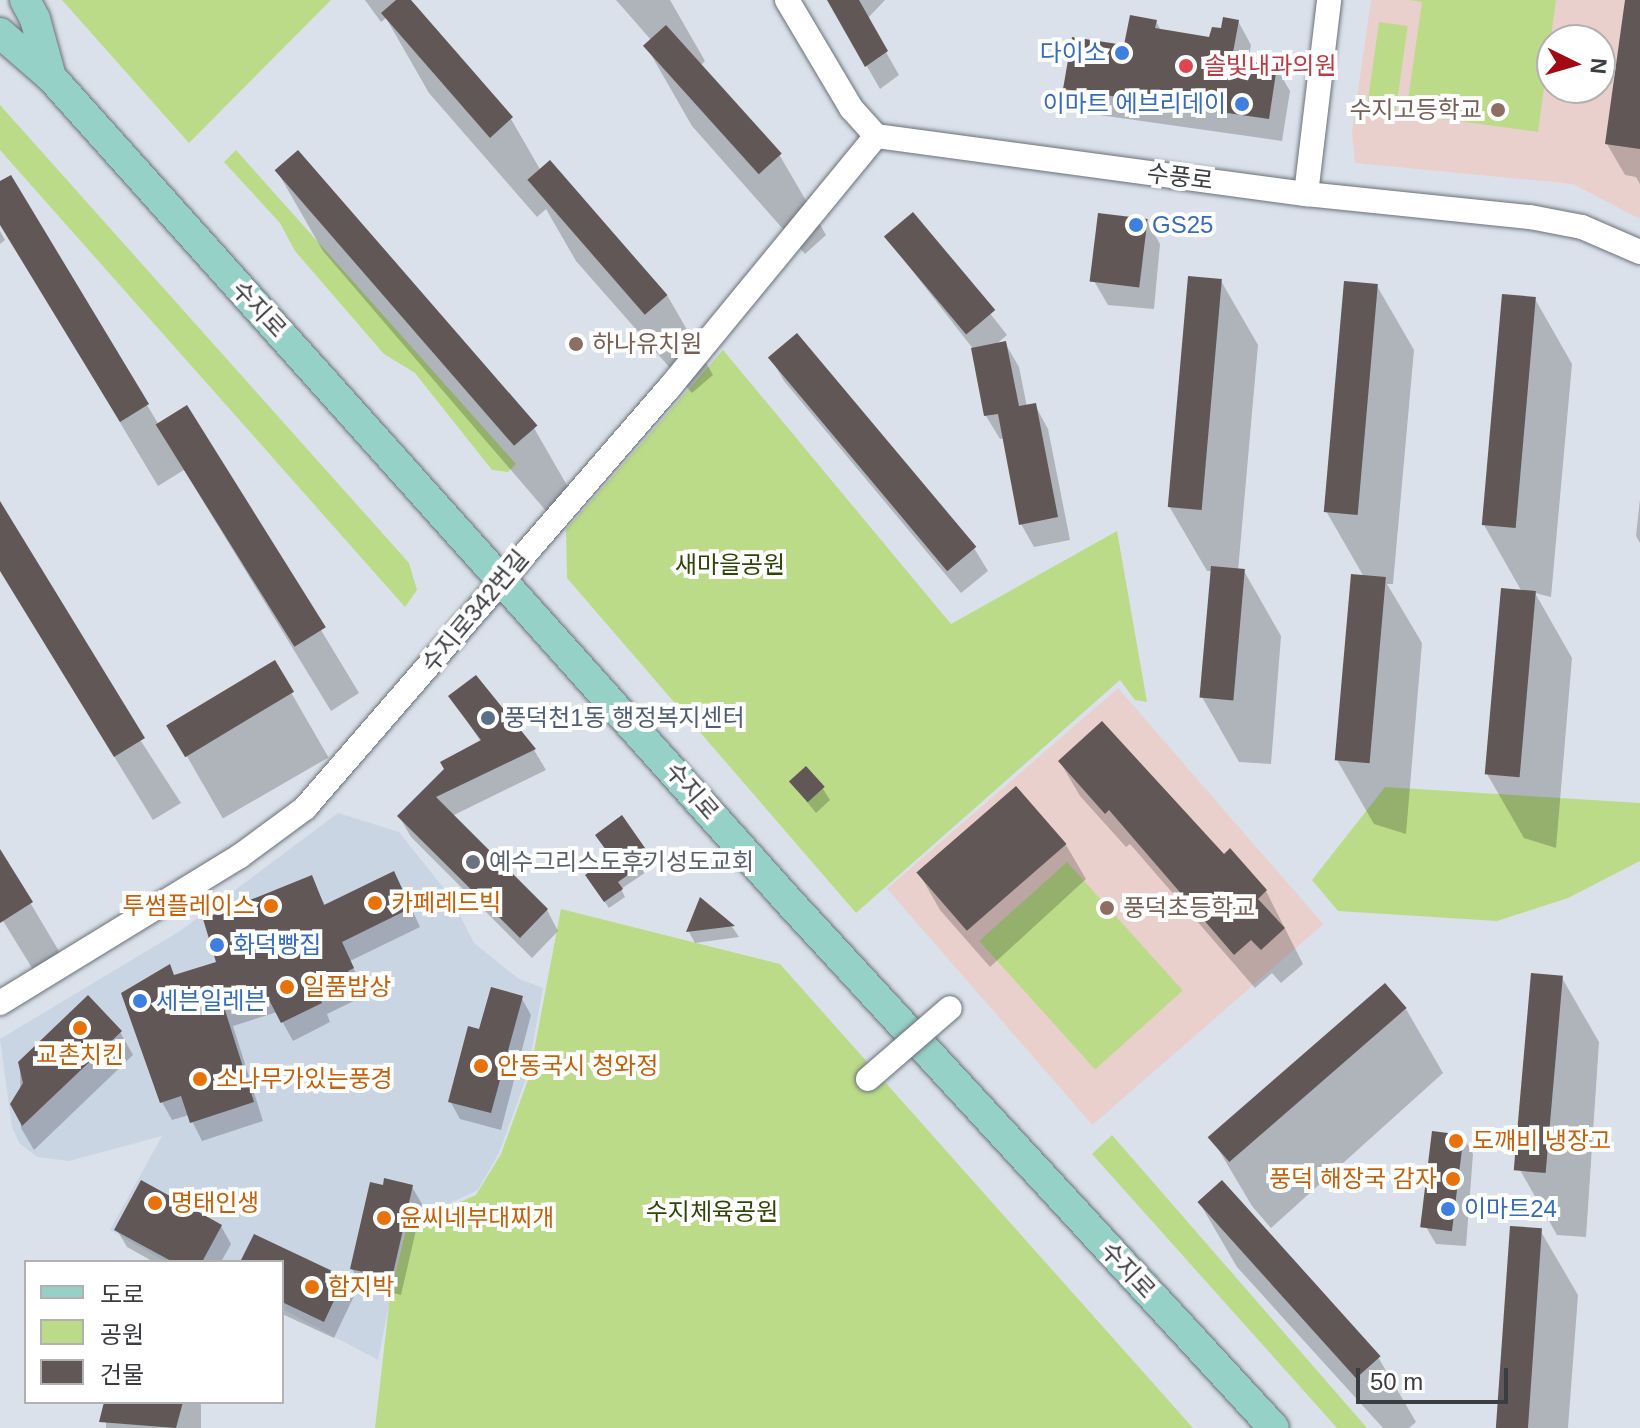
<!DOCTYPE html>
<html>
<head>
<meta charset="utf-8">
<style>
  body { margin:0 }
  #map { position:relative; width:1640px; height:1428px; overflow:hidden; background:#dbe1ea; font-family:Arial,"Noto Sans KR",sans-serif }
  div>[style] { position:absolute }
  .built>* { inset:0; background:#cad5e4 }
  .education>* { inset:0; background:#ead0cc; transform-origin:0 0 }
  .green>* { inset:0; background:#bbdb88; transform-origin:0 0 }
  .shadow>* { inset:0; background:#0003; transform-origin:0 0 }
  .building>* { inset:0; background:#615756; transform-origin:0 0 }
  .roads { filter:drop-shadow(0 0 2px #6b7179) drop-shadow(0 0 2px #6b7179) }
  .minor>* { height:24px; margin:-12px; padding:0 12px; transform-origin:12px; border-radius:12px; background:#fff }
  .major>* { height:30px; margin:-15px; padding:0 15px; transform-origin:15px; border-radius:15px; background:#96d1c7 }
  .bridges { filter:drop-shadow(0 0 2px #6b7179) drop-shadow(0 0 2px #6b7179) }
  .minor-bridge>* { height:24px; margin:-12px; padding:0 12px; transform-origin:12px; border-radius:12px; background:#fff }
  .dots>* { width:22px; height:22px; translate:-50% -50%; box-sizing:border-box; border:4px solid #fff; border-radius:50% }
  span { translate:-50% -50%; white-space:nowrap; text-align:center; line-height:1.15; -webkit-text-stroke:8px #fff; paint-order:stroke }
  .shop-label { font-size:24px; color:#366cbe }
  .right { translate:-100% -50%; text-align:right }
  .left { translate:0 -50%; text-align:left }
  .health-label { font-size:24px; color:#be3a42 }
  .education-label { font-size:24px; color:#785e54 }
  .street-label { font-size:24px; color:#3b3d41 }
  .park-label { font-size:24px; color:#324405 }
  .service-label { font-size:24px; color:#4e5e75 }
  .worship-label { font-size:24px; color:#5b616d }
  .food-label { font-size:24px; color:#c56008 }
  .legend { position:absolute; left:24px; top:1260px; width:260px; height:144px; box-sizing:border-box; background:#fff; border:2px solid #b1b1b3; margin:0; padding:10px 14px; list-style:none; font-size:24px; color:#3b3d41 }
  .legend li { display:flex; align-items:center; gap:16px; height:40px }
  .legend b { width:40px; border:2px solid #b1b1b3 }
  .north { position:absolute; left:1536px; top:24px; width:80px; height:80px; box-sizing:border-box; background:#fff; border:2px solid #b1b1b3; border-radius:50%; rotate:95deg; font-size:22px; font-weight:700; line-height:32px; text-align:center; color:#3b3d41 }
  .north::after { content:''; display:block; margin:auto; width:28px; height:36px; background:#a30913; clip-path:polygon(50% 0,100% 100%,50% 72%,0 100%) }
  .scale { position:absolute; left:1356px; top:1368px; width:152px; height:36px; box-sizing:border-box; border:4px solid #3b3d41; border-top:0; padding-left:10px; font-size:24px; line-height:28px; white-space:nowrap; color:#3b3d41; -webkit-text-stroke:6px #fff; paint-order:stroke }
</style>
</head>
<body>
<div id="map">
  <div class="built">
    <div style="clip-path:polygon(338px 813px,399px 832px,450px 896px,474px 943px,519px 979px,543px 988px,527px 1076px,499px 1153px,478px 1190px,405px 1224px,378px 1360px,282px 1309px,282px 1262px,166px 1262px,110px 1230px,162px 1136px,69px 1161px,37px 1157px,19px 1143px,12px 1127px,0 1039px,180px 931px)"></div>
  </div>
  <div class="education">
    <div style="clip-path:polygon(evenodd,1371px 0,1640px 0,1640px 219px,1573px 184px,1355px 163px,1352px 132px,1371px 0,1552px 40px,1600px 40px,1600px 88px,1552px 88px,1552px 40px)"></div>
    <div style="left:1118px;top:688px;width:313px;height:306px;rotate:49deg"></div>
  </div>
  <div class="green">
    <div style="clip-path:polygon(62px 0,331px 0,189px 143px)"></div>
    <div style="clip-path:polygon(1409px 0,1556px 0,1538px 132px,1406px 114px,1422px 2px)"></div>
    <div style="left:1379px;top:22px;width:29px;height:87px;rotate:8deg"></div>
    <div style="clip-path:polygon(0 105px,409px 563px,417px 590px,405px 607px,0 150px)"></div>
    <div style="clip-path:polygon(236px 150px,516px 464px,508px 472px,492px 470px,415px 373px,384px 354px,295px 251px,280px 223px,224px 162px)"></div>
    <div style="clip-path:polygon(723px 350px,951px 624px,1117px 531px,1147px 702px,1135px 700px,1120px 680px,856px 913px,567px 578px,566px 530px)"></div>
    <div style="clip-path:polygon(1385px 787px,1640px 803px,1640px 861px,1568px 898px,1497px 921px,1338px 911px,1312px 880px)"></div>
    <div style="left:1067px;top:862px;width:173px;height:118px;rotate:48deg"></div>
    <div style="clip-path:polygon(561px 909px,780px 964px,1193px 1428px,375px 1428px,390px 1296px,407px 1225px,476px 1195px,501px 1154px,529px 1077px)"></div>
    <div style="clip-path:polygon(1112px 1135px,1367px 1428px,1337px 1428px,1092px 1154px)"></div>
  </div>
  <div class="shadow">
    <div style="clip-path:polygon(365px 0,408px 0,511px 119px,541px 171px,550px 163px,667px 295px,713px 375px,692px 393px,576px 261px,546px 209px,537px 217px,429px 93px,386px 18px,381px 22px)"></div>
    <div style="clip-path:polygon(616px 0,670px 0,705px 61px,700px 66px,780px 156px,826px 235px,805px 254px,692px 126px,646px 46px,652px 41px)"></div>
    <div style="clip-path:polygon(829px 0,885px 0,867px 19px,899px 75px,880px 89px)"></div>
    <div style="clip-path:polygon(1627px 0,1640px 0,1640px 184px,1636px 177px,1625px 175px,1607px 144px)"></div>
    <div style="clip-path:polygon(1156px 21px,1161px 31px,1211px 39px,1238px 21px,1251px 45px,1248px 63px,1276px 67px,1290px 91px,1282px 141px,1078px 112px,1065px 89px)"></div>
    <div style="clip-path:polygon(277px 171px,534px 428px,580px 508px,559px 526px,323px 251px)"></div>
    <div style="clip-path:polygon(10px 178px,159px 425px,187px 408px,359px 693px,331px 711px,184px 470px,158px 486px,0 222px,0 184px)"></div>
    <div style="clip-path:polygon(913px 215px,1007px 335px,994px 346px,1005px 343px,1019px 367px,1027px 407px,1035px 405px,1048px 429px,1070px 540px,1034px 547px,1021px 524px,1004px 438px,1000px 439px,986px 416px,974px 350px,886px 237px)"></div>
    <div style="clip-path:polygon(1147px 221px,1160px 244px,1154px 309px,1108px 305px,1094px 281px)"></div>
    <div style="clip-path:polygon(0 231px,5px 240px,0 244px)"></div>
    <div style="clip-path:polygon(1221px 281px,1258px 345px,1238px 571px,1244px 571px,1281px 636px,1271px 764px,1239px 762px,1202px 697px,1212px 571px,1207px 571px,1169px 506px)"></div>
    <div style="clip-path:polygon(1377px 286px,1414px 350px,1393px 584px,1387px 584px,1422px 643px,1406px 834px,1374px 824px,1337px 760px,1364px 577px,1326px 511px)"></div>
    <div style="clip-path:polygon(1535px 299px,1572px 364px,1551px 597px,1535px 593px,1572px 658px,1556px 848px,1524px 838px,1487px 774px,1522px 592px,1484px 525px)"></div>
    <div style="clip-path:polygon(771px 358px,974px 548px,988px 571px,961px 593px,784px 381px)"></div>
    <div style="clip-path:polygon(1640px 499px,1640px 543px,1636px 536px)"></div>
    <div style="clip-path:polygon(0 523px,181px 803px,153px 820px,0 570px)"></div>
    <div style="left:274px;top:663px;width:109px;height:122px;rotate:60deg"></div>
    <div style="clip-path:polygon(451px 697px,534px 750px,546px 770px,452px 816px,547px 910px,558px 931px,532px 958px,411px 837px,399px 816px,481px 742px)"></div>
    <div style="clip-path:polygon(1060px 762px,1223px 857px,1230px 851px,1266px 891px,1303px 964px,1281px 983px,1272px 973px,1255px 988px,1130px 844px,1126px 847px,1080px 796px)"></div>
    <div style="clip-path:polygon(792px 783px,823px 789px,830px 800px,816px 813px)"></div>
    <div style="clip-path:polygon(622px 818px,655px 866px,621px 889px,625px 897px,609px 908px,591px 882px,613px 858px)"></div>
    <div style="clip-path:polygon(1066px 845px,1086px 879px,990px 967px,940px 910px,920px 875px)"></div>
    <div style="clip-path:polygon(0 852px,69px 968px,42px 984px,0 916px)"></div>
    <div style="clip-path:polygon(311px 878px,326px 907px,404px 892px,420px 927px,350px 961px,363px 987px,357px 991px,360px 998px,327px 1014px,330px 1022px,293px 1041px,277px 1012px,233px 1026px,263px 1121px,202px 1141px,189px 1115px,172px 1120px,162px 1102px,175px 977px,218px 963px)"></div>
    <div style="clip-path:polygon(701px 900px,733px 928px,739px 937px,695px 943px,689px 932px)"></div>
    <div style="clip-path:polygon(1562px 978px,1599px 1042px,1586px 1237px,1557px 1235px,1520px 1170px)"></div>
    <div style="clip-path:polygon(521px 997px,531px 1015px,501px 1130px,460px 1119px,450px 1101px,480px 1032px)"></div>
    <div style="clip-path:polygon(1406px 1009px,1443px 1073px,1271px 1228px,1252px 1206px,1214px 1142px)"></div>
    <div style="clip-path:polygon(120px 1032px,133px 1055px,34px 1150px,21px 1128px,20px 1063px)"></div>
    <div style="clip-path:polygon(1463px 1136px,1473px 1154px,1466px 1246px,1436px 1244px,1426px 1227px)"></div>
    <div style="clip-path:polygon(412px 1187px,422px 1204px,401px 1295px,362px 1286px,352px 1269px)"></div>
    <div style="clip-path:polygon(1199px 1202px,1378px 1357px,1416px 1422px,1409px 1428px,1383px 1428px,1237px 1267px)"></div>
    <div style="clip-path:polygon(221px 1226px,231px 1244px,221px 1262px,154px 1262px,127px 1247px,117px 1230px)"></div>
    <div style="clip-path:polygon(1540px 1230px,1578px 1295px,1568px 1428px,1497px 1428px)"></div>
    <div style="clip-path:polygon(255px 1236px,344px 1278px,354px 1296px,334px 1338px,282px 1314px,282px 1262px,243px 1262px)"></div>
    <div style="left:106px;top:1402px;width:95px;height:26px"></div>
  </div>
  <div class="building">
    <div style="clip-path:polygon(396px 0,411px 0,513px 117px,490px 138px,381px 13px)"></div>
    <div style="clip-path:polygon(827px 0,859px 0,888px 51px,865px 67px)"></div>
    <div style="clip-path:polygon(1625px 0,1640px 0,1640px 149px,1605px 144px)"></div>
    <div style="clip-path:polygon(1130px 15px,1157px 20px,1155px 28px,1209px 37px,1212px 27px,1221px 28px,1223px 17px,1239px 20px,1232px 58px,1277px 66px,1269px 119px,1063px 89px,1072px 37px,1124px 45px)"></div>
    <div style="left:666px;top:25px;width:173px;height:31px;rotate:48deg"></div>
    <div style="left:298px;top:150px;width:365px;height:31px;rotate:49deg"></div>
    <div style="left:550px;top:160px;width:179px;height:30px;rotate:49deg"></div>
    <div style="clip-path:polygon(11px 175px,149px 404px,120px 422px,0 225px,0 181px)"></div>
    <div style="left:913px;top:212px;width:128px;height:38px;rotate:50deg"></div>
    <div style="left:1098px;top:213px;width:50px;height:69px;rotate:7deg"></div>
    <div style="left:1188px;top:276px;width:34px;height:232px;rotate:5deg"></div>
    <div style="left:1344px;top:281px;width:34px;height:232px;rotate:5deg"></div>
    <div style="left:1502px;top:294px;width:34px;height:232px;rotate:5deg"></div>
    <div style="left:797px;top:333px;width:279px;height:38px;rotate:50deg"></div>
    <div style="clip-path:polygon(1006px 341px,1019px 406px,1036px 403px,1058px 517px,1019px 525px,998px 414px,984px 416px,971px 348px)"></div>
    <div style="left:187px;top:405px;width:262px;height:37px;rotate:58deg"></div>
    <div style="clip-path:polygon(0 501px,145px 738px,114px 757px,0 571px)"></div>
    <div style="left:1211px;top:566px;width:34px;height:132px;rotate:5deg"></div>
    <div style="left:1351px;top:574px;width:35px;height:187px;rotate:5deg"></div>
    <div style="left:1501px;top:588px;width:35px;height:187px;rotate:5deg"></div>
    <div style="left:275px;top:660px;width:37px;height:127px;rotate:59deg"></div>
    <div style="clip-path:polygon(476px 675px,536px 749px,436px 797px,548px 909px,520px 938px,397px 816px,444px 769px,440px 762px,481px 740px,448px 696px)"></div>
    <div style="clip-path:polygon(1102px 721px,1224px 854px,1230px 848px,1267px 890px,1258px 899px,1285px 928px,1261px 950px,1251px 940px,1234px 955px,1109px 810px,1105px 814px,1058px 761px)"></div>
    <div style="left:806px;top:766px;width:28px;height:23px;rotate:48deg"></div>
    <div style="left:1016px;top:786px;width:77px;height:132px;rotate:49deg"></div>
    <div style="clip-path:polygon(622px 815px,652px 858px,618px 882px,623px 889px,604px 902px,585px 875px,611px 857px,595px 835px)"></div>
    <div style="clip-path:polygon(0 849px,33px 902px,0 923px)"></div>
    <div style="clip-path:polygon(394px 871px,411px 908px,342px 942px,354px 968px,348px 971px,351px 979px,318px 995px,322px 1003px,281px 1023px,266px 994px,224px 1007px,254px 1102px,190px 1123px,181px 1096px,160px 1103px,121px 993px,170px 964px,174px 975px,216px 962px,203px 919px,312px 875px,324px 905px)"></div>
    <div style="clip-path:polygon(700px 897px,735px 926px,686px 932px)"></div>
    <div style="left:1531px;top:973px;width:32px;height:198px;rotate:5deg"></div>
    <div style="left:1385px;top:983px;width:33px;height:235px;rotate:49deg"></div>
    <div style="clip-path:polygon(491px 987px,523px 996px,491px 1113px,448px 1102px,468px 1026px,479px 1029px)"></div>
    <div style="clip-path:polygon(88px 995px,122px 1031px,22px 1126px,10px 1104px,23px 1083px,18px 1062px)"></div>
    <div style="left:1432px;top:1131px;width:32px;height:97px;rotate:7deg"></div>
    <div style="clip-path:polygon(384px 1178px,413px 1185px,392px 1278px,350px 1269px,370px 1182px,383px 1185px)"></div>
    <div style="clip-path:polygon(141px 1180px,222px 1225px,202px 1262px,173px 1262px,114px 1230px)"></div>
    <div style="left:1222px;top:1180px;width:237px;height:33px;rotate:48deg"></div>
    <div style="left:1510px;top:1226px;width:32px;height:203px;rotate:4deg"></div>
    <div style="clip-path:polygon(254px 1234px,345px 1277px,324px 1322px,282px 1302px,282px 1262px,240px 1262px)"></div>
    <div style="clip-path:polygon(104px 1402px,183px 1402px,176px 1428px,99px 1422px)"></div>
  </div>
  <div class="roads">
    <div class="minor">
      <div style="left:787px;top:0;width:126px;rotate:59.3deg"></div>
      <div style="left:851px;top:108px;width:38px;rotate:48deg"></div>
      <div style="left:876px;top:136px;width:434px;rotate:7.7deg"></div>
      <div style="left:1306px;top:194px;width:225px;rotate:5.9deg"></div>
      <div style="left:1530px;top:217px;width:53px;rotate:10.9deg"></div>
      <div style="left:1582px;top:227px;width:63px;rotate:23.3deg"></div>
      <div style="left:1306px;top:194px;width:195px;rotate:-83.2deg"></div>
      <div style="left:0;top:1003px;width:281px;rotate:-31.5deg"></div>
      <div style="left:240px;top:856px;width:81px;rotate:-36.4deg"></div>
      <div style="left:305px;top:808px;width:556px;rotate:-49.09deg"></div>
      <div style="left:669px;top:388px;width:326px;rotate:-50.6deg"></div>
    </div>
    <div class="major">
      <div style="left:25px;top:0;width:21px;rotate:62deg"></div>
      <div style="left:35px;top:19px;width:60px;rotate:74.6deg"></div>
      <div style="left:0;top:33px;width:67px;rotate:40.8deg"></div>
      <div style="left:51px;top:77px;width:1114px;rotate:48.17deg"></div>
      <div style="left:794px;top:907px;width:708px;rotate:47.35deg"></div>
    </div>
  </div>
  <div class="bridges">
    <div class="minor-bridge">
      <div style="left:868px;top:1079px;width:108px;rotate:-40.9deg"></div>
    </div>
  </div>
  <div class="dots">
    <div style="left:1122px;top:53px;background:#3f7fe0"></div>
    <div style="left:1186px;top:66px;background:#e0444e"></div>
    <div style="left:1242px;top:104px;background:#3f7fe0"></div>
    <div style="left:1498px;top:110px;background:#8d6e63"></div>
    <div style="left:1136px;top:225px;background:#3f7fe0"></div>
    <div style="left:576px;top:344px;background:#8d6e63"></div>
    <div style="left:488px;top:718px;background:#5c6f8a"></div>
    <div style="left:473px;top:862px;background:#6b7280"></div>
    <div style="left:375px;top:903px;background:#e8710a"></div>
    <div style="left:271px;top:906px;background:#e8710a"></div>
    <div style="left:1107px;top:908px;background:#8d6e63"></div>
    <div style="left:217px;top:945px;background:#3f7fe0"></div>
    <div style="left:287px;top:987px;background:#e8710a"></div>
    <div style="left:140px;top:1001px;background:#3f7fe0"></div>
    <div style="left:80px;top:1028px;background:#e8710a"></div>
    <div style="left:481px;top:1066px;background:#e8710a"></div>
    <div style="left:200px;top:1079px;background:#e8710a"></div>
    <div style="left:1456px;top:1141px;background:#e8710a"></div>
    <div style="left:1453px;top:1179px;background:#e8710a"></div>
    <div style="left:155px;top:1203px;background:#e8710a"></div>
    <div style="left:1448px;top:1209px;background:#3f7fe0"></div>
    <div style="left:384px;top:1218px;background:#e8710a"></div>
    <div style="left:312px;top:1287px;background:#e8710a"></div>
  </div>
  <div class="shop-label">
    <span class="right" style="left:1106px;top:53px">다이소</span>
    <span class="right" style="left:1226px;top:104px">이마트 에브리데이</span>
    <span class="left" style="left:1152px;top:225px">GS25</span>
    <span class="left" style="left:233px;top:945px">화덕빵집</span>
    <span class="left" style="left:156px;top:1001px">세븐일레븐</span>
    <span class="left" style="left:1464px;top:1209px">이마트24</span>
  </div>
  <div class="health-label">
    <span class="left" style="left:1204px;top:66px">솔빛내과의원</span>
  </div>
  <div class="education-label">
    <span class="right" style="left:1482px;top:110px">수지고등학교</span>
    <span class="left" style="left:592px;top:344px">하나유치원</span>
    <span class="left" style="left:1123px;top:908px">풍덕초등학교</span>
  </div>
  <div class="street-label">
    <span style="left:1180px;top:177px;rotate:7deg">수풍로</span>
    <span style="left:259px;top:309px;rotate:47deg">수지로</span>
    <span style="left:475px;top:611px;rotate:-50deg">수지로342번길</span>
    <span style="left:692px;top:791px;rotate:49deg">수지로</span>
    <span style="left:1128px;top:1270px;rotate:47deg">수지로</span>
  </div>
  <div class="park-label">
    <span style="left:730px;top:565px">새마을공원</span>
    <span style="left:712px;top:1212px">수지체육공원</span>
  </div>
  <div class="service-label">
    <span class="left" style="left:504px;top:718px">풍덕천1동 행정복지센터</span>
  </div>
  <div class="worship-label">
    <span class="left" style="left:489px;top:862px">예수그리스도후기성도교회</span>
  </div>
  <div class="food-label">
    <span class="left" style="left:391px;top:903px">카페레드빅</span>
    <span class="right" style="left:255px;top:906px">투썸플레이스</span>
    <span class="left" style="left:303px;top:987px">일품밥상</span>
    <span style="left:80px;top:1055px">교촌치킨</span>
    <span class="left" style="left:497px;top:1066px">안동국시 청와정</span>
    <span class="left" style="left:216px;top:1079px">소나무가있는풍경</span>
    <span class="left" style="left:1472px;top:1141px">도깨비 냉장고</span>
    <span class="right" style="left:1437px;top:1179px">풍덕 해장국 감자</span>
    <span class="left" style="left:171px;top:1203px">명태인생</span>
    <span class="left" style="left:400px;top:1218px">윤씨네부대찌개</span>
    <span class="left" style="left:328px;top:1287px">함지박</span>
  </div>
  <ul class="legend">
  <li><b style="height:10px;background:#96d1c7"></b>도로</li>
  <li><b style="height:22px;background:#bbdb88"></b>공원</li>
  <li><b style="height:22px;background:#615756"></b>건물</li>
  </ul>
  <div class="north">N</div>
  <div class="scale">50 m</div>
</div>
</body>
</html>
